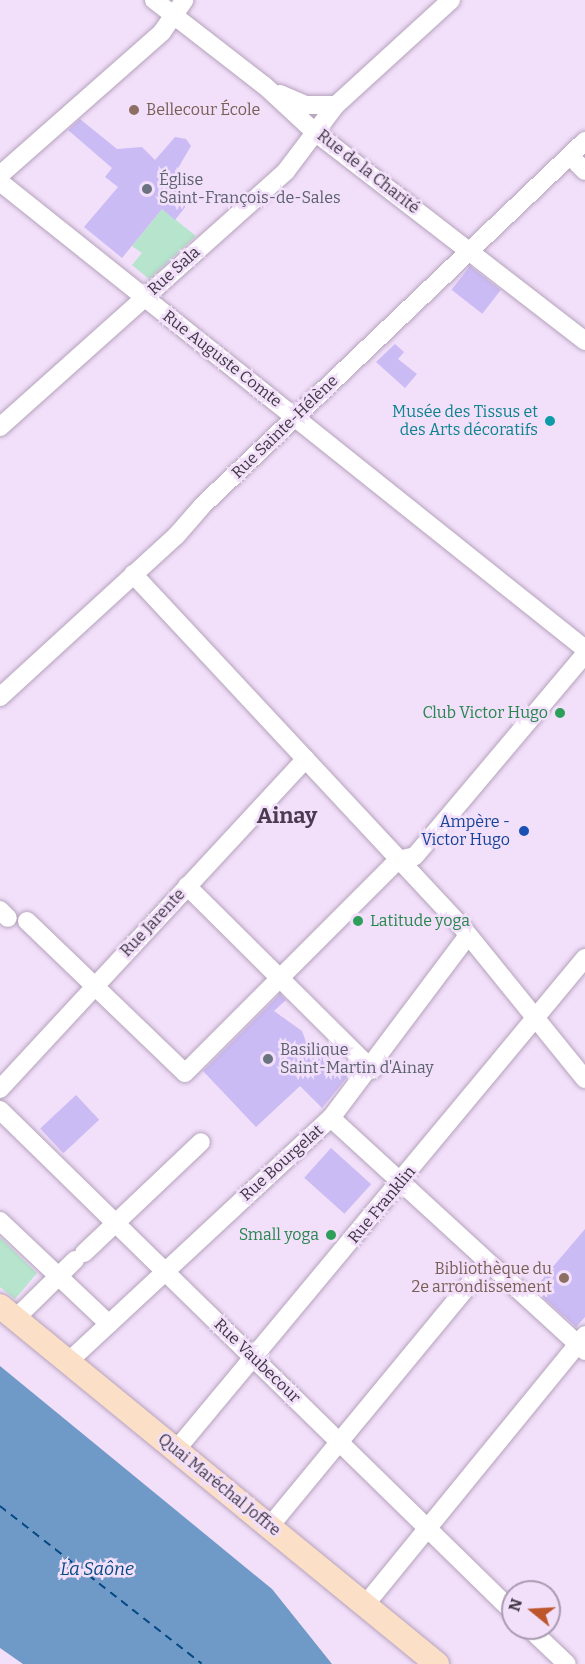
<!DOCTYPE html>
<html>
<head>
<meta charset="utf-8">
<style>
  body { margin:0 }
  #map { position:relative; width:585px; height:1664px; overflow:hidden; background:#f2dffa; font-family:Bitter,serif }
  div>[style] { position:absolute }
  .green>* { inset:0; background:#b6e4cc }
  .water>* { inset:0; background:#6f99c7 }
  .ferry>* { height:1.5px; margin-top:-0.75px; transform-origin:0; background:repeating-linear-gradient(90deg,#044982 0 8px,transparent 0 14px) }
  .building>* { inset:0; background:#cbbbf5; transform-origin:0 0 }
  .roads { filter:drop-shadow(0 0 2px #b5a3bc) drop-shadow(0 0 2px #b5a3bc) }
  .minor>* { height:18px; margin:-9px; padding:0 9px; transform-origin:9px; border-radius:9px; background:#fff }
  .major>* { height:24px; margin:-12px; padding:0 12px; transform-origin:12px; border-radius:12px; background:#fcdfc7 }
  .dots>* { width:16px; height:16px; translate:-50% -50%; box-sizing:border-box; border:3px solid #f2dffa; border-radius:50% }
  span { translate:-50% -50%; white-space:nowrap; text-align:center; line-height:1.15; -webkit-text-stroke:5px #f2dffa; paint-order:stroke }
  .education-label { font-size:16px; color:#785e54 }
  .left { translate:0 -50%; text-align:left }
  .right { translate:-100% -50%; text-align:right }
  .street-label { font-size:16px; color:#3e3641 }
  .worship-label { font-size:16px; color:#5b616d }
  .culture-label { font-size:16px; color:#0d838f }
  .leisure-label { font-size:16px; color:#27864d }
  .transit-label { font-size:16px; color:#164399 }
  .water-label { font-size:18px; color:#044982; font-style:italic }
  .district-label { font-size:22px; color:#4b3b51; font-weight:700 }
  .north { position:absolute; left:501px; top:1580px; width:60px; height:60px; box-sizing:border-box; background:#f2dffa; border:2px solid #aa9bb0; border-radius:50%; rotate:288deg; font-size:16px; font-weight:700; line-height:24px; text-align:center; color:#3e3641 }
  .north::after { content:''; display:block; margin:auto; width:21px; height:27px; background:#bd562d; clip-path:polygon(50% 0,100% 100%,50% 72%,0 100%) }
</style>
</head>
<body>
<div id="map">
  <div class="green">
    <div style="clip-path:polygon(162px 209px,196px 236px,149px 279px,132px 265px,142px 253px,132px 246px)"></div>
    <div style="clip-path:polygon(0 1237px,37px 1273px,15px 1299px,0 1287px)"></div>
  </div>
  <div class="water">
    <div style="clip-path:polygon(0 1366px,272px 1589px,332px 1664px,23px 1664px,0 1648px)"></div>
  </div>
  <div class="ferry">
    <div style="left:0;top:1506px;width:256px;rotate:38deg"></div>
  </div>
  <div class="building">
    <div style="clip-path:polygon(80px 119px,117px 149px,142px 147px,155px 160px,175px 137px,186px 139px,191px 146px,174px 175px,183px 182px,176px 191px,190px 201px,175px 220px,162px 209px,122px 258px,84px 227px,118px 187px,105px 177px,112px 168px,68px 130px)"></div>
    <div style="left:470px;top:266px;width:39px;height:30px;rotate:38deg"></div>
    <div style="clip-path:polygon(395px 344px,404px 352px,398px 359px,417px 374px,405px 388px,376px 362px)"></div>
    <div style="clip-path:polygon(280px 994px,286px 1000px,274px 1011px,302px 1031px,311px 1055px,317px 1048px,348px 1076px,322px 1108px,300px 1086px,256px 1127px,203px 1071px)"></div>
    <div style="left:76px;top:1095px;width:34px;height:49px;rotate:47deg"></div>
    <div style="left:331px;top:1148px;width:54px;height:40px;rotate:42deg"></div>
    <div style="clip-path:polygon(585px 1229px,585px 1317px,576px 1327px,534px 1289px)"></div>
  </div>
  <div class="roads">
    <div class="minor">
      <div style="left:154px;top:0;width:140px;rotate:37.8deg"></div>
      <div style="left:265px;top:86px;width:69px;rotate:42.7deg"></div>
      <div style="left:316px;top:133px;width:340px;rotate:37.7deg"></div>
      <div style="left:280px;top:94px;width:28px;rotate:23deg"></div>
      <div style="left:306px;top:105px;width:30px"></div>
      <div style="left:570px;top:156px;width:21px;rotate:45deg"></div>
      <div style="left:0;top:175px;width:216px;rotate:-41.4deg"></div>
      <div style="left:162px;top:32px;width:39px;rotate:-55deg"></div>
      <div style="left:0;top:182px;width:749px;rotate:38.6deg"></div>
      <div style="left:0;top:427px;width:384px;rotate:-41.8deg"></div>
      <div style="left:286px;top:171px;width:83px;rotate:-52.9deg"></div>
      <div style="left:336px;top:105px;width:156px;rotate:-42.4deg"></div>
      <div style="left:133px;top:574px;width:481px;rotate:47deg"></div>
      <div style="left:461px;top:926px;width:197px;rotate:51deg"></div>
      <div style="left:0;top:697px;width:239px;rotate:-42.5deg"></div>
      <div style="left:176px;top:536px;width:41px;rotate:-48.9deg"></div>
      <div style="left:203px;top:505px;width:528px;rotate:-43.62deg"></div>
      <div style="left:398px;top:860px;width:17px;rotate:-13deg"></div>
      <div style="left:415px;top:856px;width:264px;rotate:-49.9deg"></div>
      <div style="left:187px;top:886px;width:261px;rotate:44.8deg"></div>
      <div style="left:0;top:910px;width:11px;rotate:45deg"></div>
      <div style="left:27px;top:921px;width:219px;rotate:43.9deg"></div>
      <div style="left:185px;top:1073px;width:301px;rotate:-45deg"></div>
      <div style="left:0;top:1089px;width:450px;rotate:-47.2deg"></div>
      <div style="left:0;top:1110px;width:718px;rotate:44.38deg"></div>
      <div style="left:331px;top:1118px;width:345px;rotate:42.5deg"></div>
      <div style="left:0;top:1221px;width:150px;rotate:43.4deg"></div>
      <div style="left:84px;top:1253px;width:161px;rotate:-43.5deg"></div>
      <div style="left:15px;top:1319px;width:84px;rotate:-44.5deg"></div>
      <div style="left:68px;top:1362px;width:359px;rotate:-42.9deg"></div>
      <div style="left:331px;top:1118px;width:226px;rotate:-53.1deg"></div>
      <div style="left:176px;top:1450px;width:640px;rotate:-50.26deg"></div>
      <div style="left:270px;top:1526px;width:341px;rotate:-50.5deg"></div>
      <div style="left:365px;top:1605px;width:348px;rotate:-50.8deg"></div>
      <div style="left:529px;top:1628px;width:52px;rotate:43.5deg"></div>
    </div>
    <div class="major">
      <div style="left:0;top:1306px;width:565px;rotate:39.33deg"></div>
    </div>
  </div>
  <div class="dots">
    <div style="left:134px;top:110px;background:#8d6e63"></div>
    <div style="left:147px;top:189px;background:#6b7280"></div>
    <div style="left:550px;top:421px;background:#0f9aa8"></div>
    <div style="left:560px;top:713px;background:#2e9e5b"></div>
    <div style="left:524px;top:831px;background:#1a4fb4"></div>
    <div style="left:358px;top:921px;background:#2e9e5b"></div>
    <div style="left:268px;top:1059px;background:#6b7280"></div>
    <div style="left:331px;top:1235px;background:#2e9e5b"></div>
    <div style="left:564px;top:1278px;background:#8d6e63"></div>
  </div>
  <div class="education-label">
    <span class="left" style="left:146px;top:110px">Bellecour École</span>
    <span class="right" style="left:552px;top:1278px">Bibliothèque du<br>2e arrondissement</span>
  </div>
  <div class="street-label">
    <span style="left:368px;top:172px;rotate:38deg">Rue de la Charité</span>
    <span style="left:174px;top:271px;rotate:-42deg">Rue Sala</span>
    <span style="left:222px;top:359px;rotate:38deg">Rue Auguste Comte</span>
    <span style="left:285px;top:427px;rotate:-44deg">Rue Sainte-Hélène</span>
    <span style="left:153px;top:923px;rotate:-47deg">Rue Jarente</span>
    <span style="left:282px;top:1163px;rotate:-42deg">Rue Bourgelat</span>
    <span style="left:382px;top:1205px;rotate:-50deg">Rue Franklin</span>
    <span style="left:257px;top:1361px;rotate:44deg">Rue Vaubecour</span>
    <span style="left:219px;top:1485px;rotate:39deg">Quai Maréchal Joffre</span>
  </div>
  <div class="worship-label">
    <span class="left" style="left:159px;top:189px">Église<br>Saint-François-de-Sales</span>
    <span class="left" style="left:280px;top:1059px">Basilique<br>Saint-Martin d'Ainay</span>
  </div>
  <div class="culture-label">
    <span class="right" style="left:538px;top:421px">Musée des Tissus et<br>des Arts décoratifs</span>
  </div>
  <div class="leisure-label">
    <span class="right" style="left:548px;top:713px">Club Victor Hugo</span>
    <span class="left" style="left:370px;top:921px">Latitude yoga</span>
    <span class="right" style="left:319px;top:1235px">Small yoga</span>
  </div>
  <div class="transit-label">
    <span class="right" style="left:510px;top:831px">Ampère -<br>Victor Hugo</span>
  </div>
  <div class="water-label">
    <span style="left:97px;top:1569px">La Saône</span>
  </div>
  <div class="district-label">
    <span style="left:287px;top:816px">Ainay</span>
  </div>
  <div class="north">N</div>
</div>
</body>
</html>
